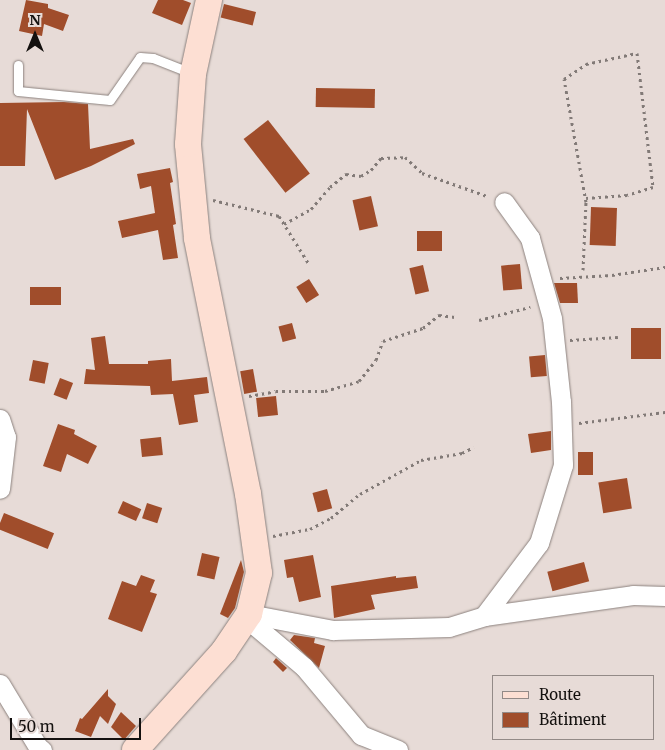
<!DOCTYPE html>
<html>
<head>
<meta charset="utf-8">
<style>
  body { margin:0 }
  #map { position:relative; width:665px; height:750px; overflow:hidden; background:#e7dbd7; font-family:Merriweather,serif }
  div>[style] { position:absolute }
  .building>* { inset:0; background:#a04d2b; transform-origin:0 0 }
  .path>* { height:3px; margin-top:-1.5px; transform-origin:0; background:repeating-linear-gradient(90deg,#827a77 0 2.5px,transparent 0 6.5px) }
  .roads { filter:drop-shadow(0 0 1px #8c827e) drop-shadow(0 0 1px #8c827e) }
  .lane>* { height:9px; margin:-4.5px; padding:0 4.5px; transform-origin:4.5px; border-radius:4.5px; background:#fff }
  .street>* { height:19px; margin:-9.5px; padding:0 9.5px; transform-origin:9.5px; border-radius:9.5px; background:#fff }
  .secondary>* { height:26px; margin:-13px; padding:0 13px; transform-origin:13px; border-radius:13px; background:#fddfd3 }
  span { translate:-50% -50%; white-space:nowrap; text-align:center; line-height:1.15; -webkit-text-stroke:4px #e7dbd7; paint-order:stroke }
  .legend { position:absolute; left:492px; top:675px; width:162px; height:65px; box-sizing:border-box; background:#e7dbd7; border:1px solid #938a87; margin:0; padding:6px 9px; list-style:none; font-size:15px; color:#14110f }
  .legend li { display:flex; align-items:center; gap:10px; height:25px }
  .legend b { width:25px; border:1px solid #938a87 }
  .north { position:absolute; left:10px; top:10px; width:50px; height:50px; -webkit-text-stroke:4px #e7dbd7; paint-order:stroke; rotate:0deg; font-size:14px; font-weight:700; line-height:20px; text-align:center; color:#14110f }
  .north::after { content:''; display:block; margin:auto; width:18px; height:22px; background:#14110f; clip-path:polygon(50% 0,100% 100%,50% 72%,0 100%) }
  .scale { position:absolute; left:10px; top:718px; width:131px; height:22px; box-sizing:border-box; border:2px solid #14110f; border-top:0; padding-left:6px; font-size:15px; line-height:18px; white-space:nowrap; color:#14110f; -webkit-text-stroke:4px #e7dbd7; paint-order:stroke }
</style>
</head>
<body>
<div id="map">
  <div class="building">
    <div style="clip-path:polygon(26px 0,48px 4px,48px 8px,69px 15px,63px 31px,44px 24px,42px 36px,19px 31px)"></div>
    <div style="clip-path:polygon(158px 0,183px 0,191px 3px,182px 25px,152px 13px)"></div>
    <div style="left:224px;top:4px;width:33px;height:14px;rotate:14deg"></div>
    <div style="left:316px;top:88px;width:59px;height:19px;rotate:1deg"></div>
    <div style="clip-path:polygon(64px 102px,88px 104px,90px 149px,133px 139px,135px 144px,91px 166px,55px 180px,27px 109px,25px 166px,0 166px,0 103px)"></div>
    <div style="left:268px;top:120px;width:68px;height:31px;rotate:52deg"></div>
    <div style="clip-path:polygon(170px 168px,173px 182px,170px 183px,176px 224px,173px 225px,178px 258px,163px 260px,158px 230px,122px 238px,118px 221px,155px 213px,151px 186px,140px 189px,137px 174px)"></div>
    <div style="left:371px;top:196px;width:31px;height:19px;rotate:77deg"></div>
    <div style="left:591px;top:207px;width:26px;height:38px;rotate:2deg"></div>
    <div style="left:417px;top:231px;width:25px;height:20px"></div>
    <div style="left:520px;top:264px;width:25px;height:19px;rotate:85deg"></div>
    <div style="left:423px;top:265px;width:27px;height:14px;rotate:77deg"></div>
    <div style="left:309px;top:279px;width:19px;height:15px;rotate:58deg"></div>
    <div style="clip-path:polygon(554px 283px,577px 283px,578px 303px,560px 303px)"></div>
    <div style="left:30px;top:287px;width:31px;height:18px"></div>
    <div style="left:292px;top:323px;width:16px;height:14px;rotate:75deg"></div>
    <div style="left:631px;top:328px;width:30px;height:31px"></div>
    <div style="clip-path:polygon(105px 336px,109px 364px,148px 364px,148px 361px,171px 359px,172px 381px,207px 377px,209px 393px,194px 395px,198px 422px,179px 425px,173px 394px,151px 395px,150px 386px,84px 384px,86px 369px,95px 370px,91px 338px)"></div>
    <div style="left:545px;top:355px;width:21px;height:16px;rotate:85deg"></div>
    <div style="left:33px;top:360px;width:16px;height:21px;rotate:11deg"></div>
    <div style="left:253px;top:369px;width:23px;height:13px;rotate:80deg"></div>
    <div style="left:60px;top:378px;width:14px;height:18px;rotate:21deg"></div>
    <div style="left:276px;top:396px;width:19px;height:20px;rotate:84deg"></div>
    <div style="clip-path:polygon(58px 424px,75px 430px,74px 434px,97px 446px,88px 464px,67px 454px,61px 472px,43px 466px)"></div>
    <div style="clip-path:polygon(551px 431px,551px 450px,531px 453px,528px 434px)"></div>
    <div style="left:161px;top:437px;width:18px;height:21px;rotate:84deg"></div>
    <div style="left:578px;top:452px;width:15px;height:23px"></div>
    <div style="left:627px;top:478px;width:31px;height:29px;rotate:81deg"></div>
    <div style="left:327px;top:489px;width:20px;height:15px;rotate:75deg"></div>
    <div style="left:123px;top:501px;width:20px;height:13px;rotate:24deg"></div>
    <div style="left:147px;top:503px;width:16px;height:16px;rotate:18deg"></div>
    <div style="left:4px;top:513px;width:54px;height:17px;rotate:22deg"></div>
    <div style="left:202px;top:553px;width:18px;height:23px;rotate:13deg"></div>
    <div style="clip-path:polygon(313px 555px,321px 597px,299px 602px,293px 577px,287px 578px,284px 560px)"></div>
    <div style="clip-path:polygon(241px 560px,244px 572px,235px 608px,228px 618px,220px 614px)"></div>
    <div style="left:584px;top:562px;width:20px;height:38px;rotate:75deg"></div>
    <div style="clip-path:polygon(141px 575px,155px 580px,150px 592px,157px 594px,142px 632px,108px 619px,122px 581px,136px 586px)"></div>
    <div style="clip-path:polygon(396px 576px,396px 578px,416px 576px,418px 588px,371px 595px,375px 609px,334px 618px,331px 586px)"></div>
    <div style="clip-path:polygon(294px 635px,315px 638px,314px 643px,325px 646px,319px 668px,290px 640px)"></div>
    <div style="clip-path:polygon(276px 658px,287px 668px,283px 672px,273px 662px)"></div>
    <div style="clip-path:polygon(108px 689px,108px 696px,116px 704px,108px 724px,100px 716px,91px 737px,75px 731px,80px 718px,82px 719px)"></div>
    <div style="clip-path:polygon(121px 712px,136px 726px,124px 740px,111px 727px)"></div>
  </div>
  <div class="path">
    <div style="left:213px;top:200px;width:68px;rotate:13.6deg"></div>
    <div style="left:279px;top:216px;width:57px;rotate:58deg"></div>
    <div style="left:284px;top:224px;width:31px;rotate:-29deg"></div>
    <div style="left:311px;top:209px;width:29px;rotate:-49deg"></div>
    <div style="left:330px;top:187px;width:21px;rotate:-39deg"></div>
    <div style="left:346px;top:174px;width:15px;rotate:8deg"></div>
    <div style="left:361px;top:176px;width:12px;rotate:-31deg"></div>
    <div style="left:371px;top:170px;width:16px;rotate:-50deg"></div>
    <div style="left:381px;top:158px;width:24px;rotate:-2deg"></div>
    <div style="left:405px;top:157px;width:23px;rotate:43deg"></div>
    <div style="left:422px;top:173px;width:69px;rotate:19.5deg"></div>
    <div style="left:583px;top:270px;width:68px;rotate:-87.5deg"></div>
    <div style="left:586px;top:202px;width:125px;rotate:-100.1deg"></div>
    <div style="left:564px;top:79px;width:27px;rotate:-34deg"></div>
    <div style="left:586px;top:64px;width:52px;rotate:-12.2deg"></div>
    <div style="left:637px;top:53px;width:135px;rotate:83.2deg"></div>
    <div style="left:653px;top:187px;width:27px;rotate:163deg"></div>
    <div style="left:627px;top:195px;width:41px;rotate:175.8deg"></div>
    <div style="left:560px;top:278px;width:52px;rotate:-3.3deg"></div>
    <div style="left:612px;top:275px;width:54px;rotate:-8.6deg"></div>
    <div style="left:479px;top:320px;width:53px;rotate:-14.3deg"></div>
    <div style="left:570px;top:340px;width:48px;rotate:-3.6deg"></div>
    <div style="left:249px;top:396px;width:27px;rotate:-10deg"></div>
    <div style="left:276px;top:391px;width:49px"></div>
    <div style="left:325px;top:391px;width:35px;rotate:-16deg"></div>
    <div style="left:359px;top:381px;width:27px;rotate:-51deg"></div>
    <div style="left:376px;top:360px;width:20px;rotate:-70deg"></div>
    <div style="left:383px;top:341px;width:42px;rotate:-18deg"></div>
    <div style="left:423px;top:328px;width:21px;rotate:-39deg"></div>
    <div style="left:439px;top:315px;width:16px;rotate:7deg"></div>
    <div style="left:579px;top:423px;width:87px;rotate:-7.3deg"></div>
    <div style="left:273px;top:536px;width:38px;rotate:-11deg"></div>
    <div style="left:310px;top:529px;width:24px;rotate:-28deg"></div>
    <div style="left:331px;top:518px;width:38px;rotate:-40deg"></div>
    <div style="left:360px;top:494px;width:70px;rotate:-29.1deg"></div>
    <div style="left:421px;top:460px;width:42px;rotate:-9.7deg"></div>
    <div style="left:462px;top:453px;width:13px;rotate:-27deg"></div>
  </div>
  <div class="roads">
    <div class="lane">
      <div style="left:18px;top:65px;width:26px;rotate:90deg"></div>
      <div style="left:18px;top:91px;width:92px;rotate:5.6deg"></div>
      <div style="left:110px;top:100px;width:52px;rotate:-55.1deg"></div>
      <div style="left:140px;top:57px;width:13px;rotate:4deg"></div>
      <div style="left:153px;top:58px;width:41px;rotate:21.5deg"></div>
    </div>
    <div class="street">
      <div style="left:0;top:419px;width:19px;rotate:72deg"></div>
      <div style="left:6px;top:437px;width:52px;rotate:96.6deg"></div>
      <div style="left:249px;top:614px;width:86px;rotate:10.8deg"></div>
      <div style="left:333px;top:630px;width:116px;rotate:-1.5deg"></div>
      <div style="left:449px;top:627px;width:37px;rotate:-17deg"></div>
      <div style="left:484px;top:616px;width:150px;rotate:-8deg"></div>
      <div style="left:633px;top:595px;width:32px;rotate:2deg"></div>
      <div style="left:484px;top:616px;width:91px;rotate:-53deg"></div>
      <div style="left:539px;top:543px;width:82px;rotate:-72.9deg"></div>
      <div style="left:563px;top:465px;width:63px;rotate:-91.8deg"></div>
      <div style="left:561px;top:402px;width:84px;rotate:-96.1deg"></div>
      <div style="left:552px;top:318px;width:83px;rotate:-105.4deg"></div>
      <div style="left:530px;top:238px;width:44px;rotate:-125.8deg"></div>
      <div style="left:246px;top:618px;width:76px;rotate:40.2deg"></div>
      <div style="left:304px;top:667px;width:89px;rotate:50deg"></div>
      <div style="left:361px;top:735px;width:40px;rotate:22deg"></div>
      <div style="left:0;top:684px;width:74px;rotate:58.9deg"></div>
      <div style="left:38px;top:747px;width:5px;rotate:37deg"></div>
    </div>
    <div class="secondary">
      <div style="left:135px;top:750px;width:133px;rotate:-48deg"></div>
      <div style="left:224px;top:651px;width:45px;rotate:-56deg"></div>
      <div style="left:249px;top:614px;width:42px;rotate:-76.3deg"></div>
      <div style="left:259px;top:573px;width:80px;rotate:-97.9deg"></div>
      <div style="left:248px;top:494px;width:261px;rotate:-101.3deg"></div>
      <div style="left:197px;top:238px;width:94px;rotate:-95.5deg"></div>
      <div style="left:188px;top:144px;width:70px;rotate:-85.9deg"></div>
      <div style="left:193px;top:74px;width:76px;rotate:-77.8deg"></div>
    </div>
  </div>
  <ul class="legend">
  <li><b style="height:6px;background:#fddfd3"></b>Route</li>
  <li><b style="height:14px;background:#a04d2b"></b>Bâtiment</li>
  </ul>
  <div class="north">N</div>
  <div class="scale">50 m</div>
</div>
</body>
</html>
